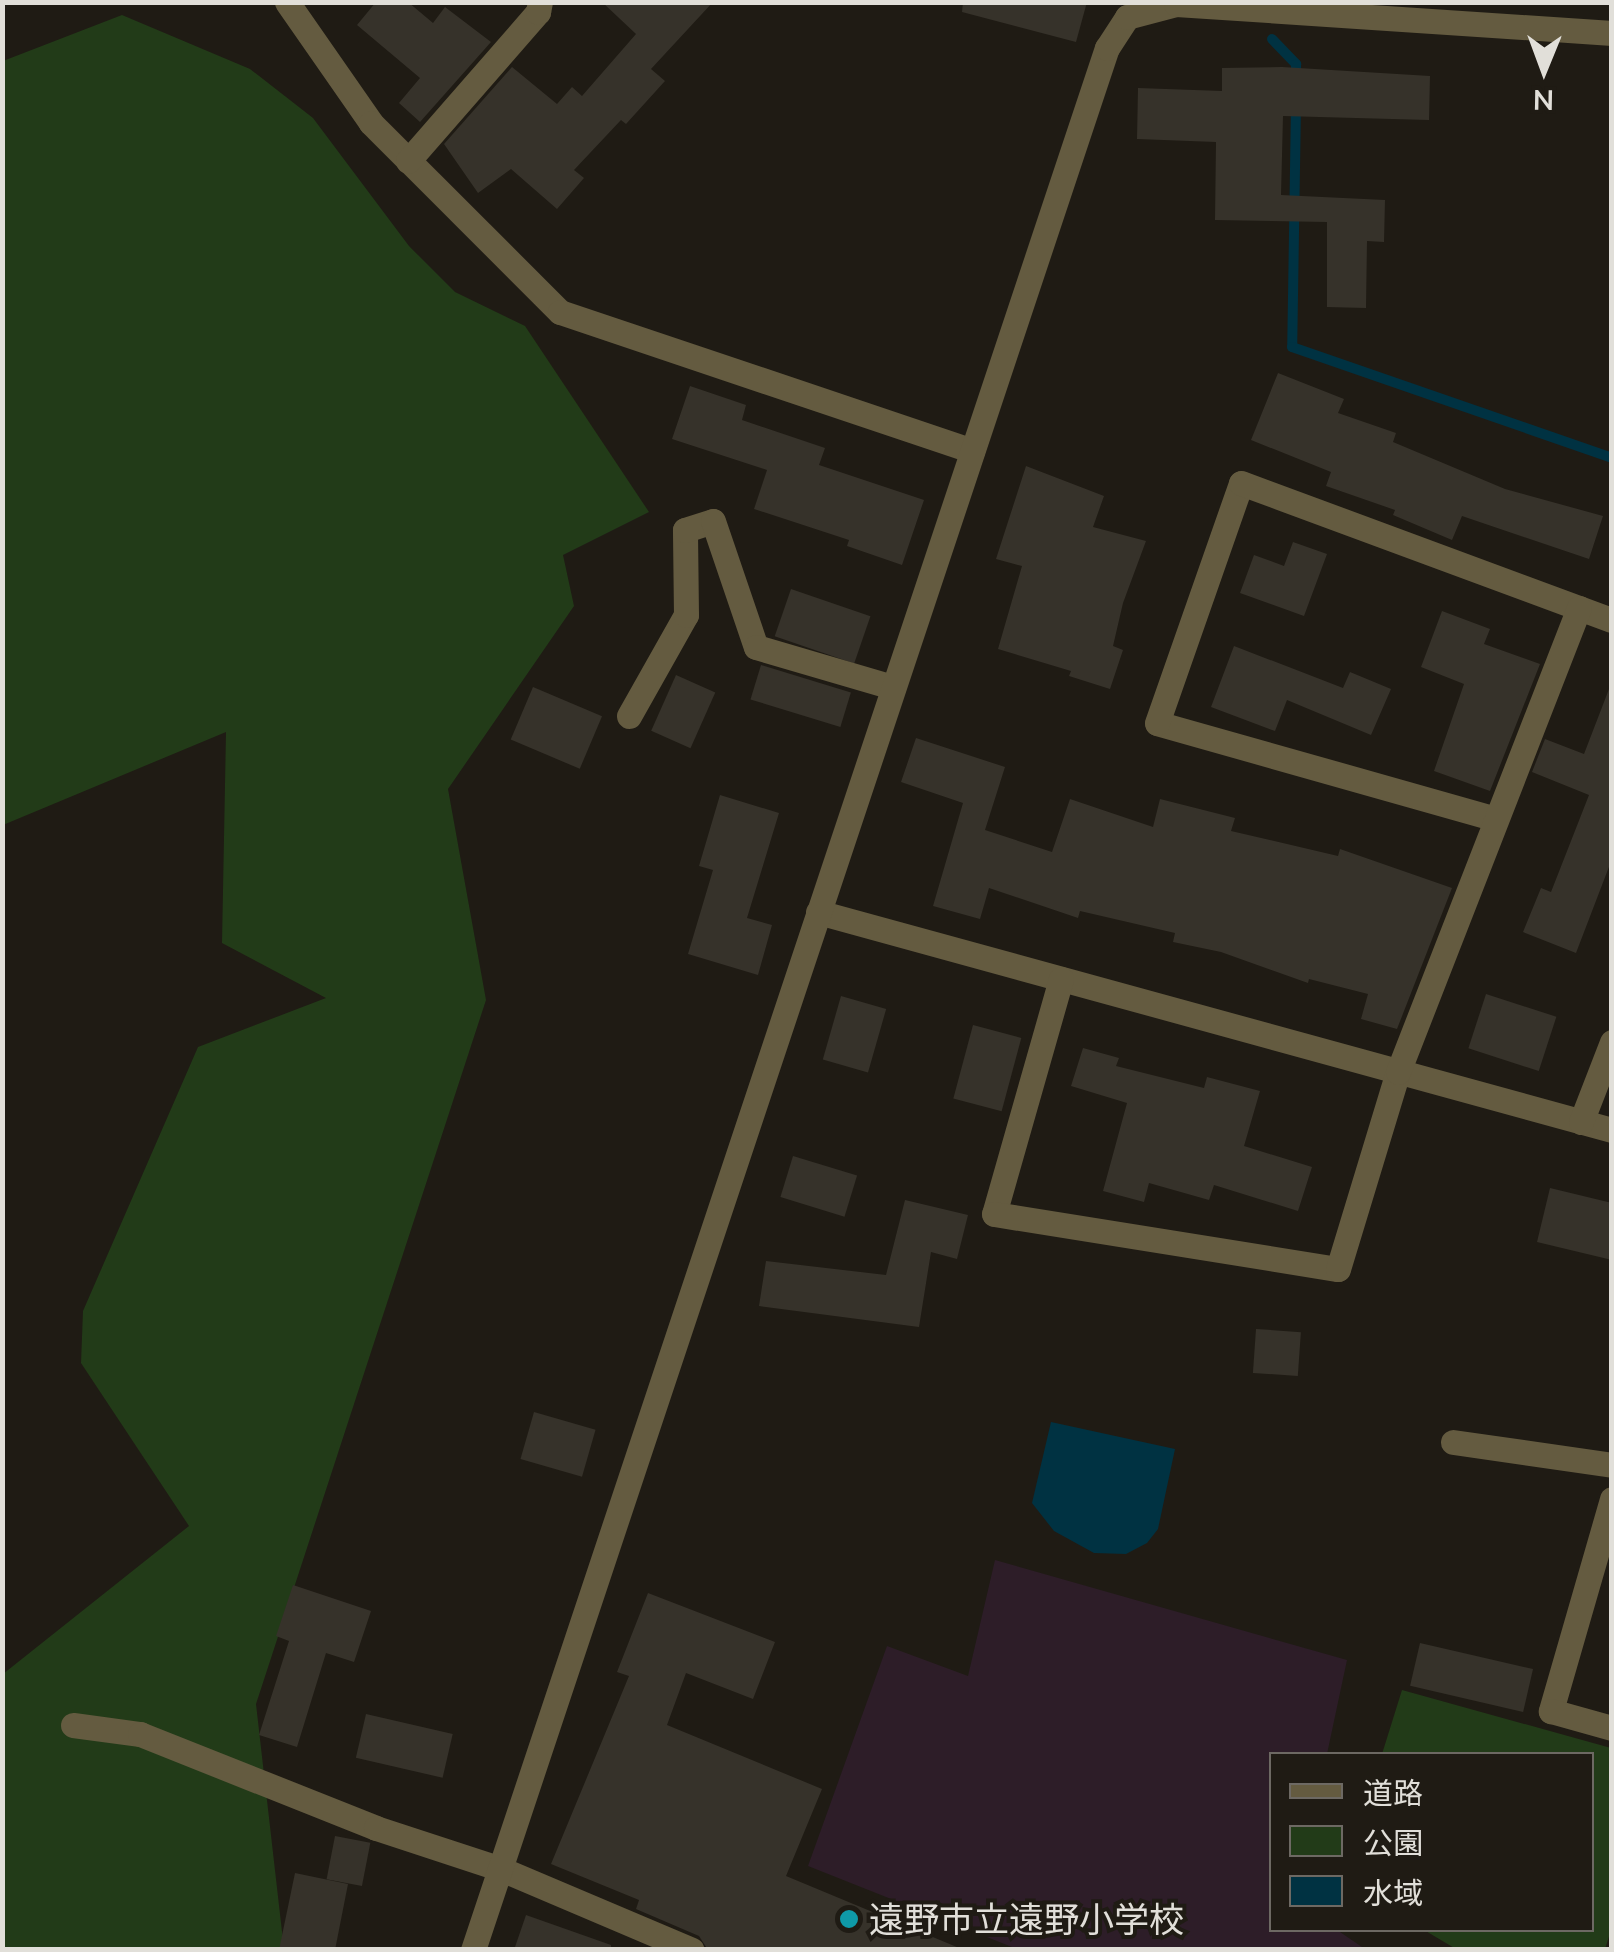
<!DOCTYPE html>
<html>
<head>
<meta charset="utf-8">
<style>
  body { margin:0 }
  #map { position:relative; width:1614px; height:1952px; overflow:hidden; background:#1f1b14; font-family:Mulish,"Noto Sans JP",sans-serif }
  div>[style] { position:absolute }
  .education>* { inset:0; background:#2d1d28 }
  .green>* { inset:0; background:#223b18 }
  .water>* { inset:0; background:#003242 }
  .stream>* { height:10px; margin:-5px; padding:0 5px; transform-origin:5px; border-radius:5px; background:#003242 }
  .building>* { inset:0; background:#36322a; transform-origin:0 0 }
  .minor>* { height:25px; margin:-12.5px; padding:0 12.5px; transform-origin:12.5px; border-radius:12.5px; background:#645b40 }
  .dots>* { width:28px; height:28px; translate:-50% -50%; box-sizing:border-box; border:5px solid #1f1b14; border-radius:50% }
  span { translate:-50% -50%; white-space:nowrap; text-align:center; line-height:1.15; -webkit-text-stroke:8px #1f1b14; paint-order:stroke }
  .poi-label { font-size:35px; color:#e1dfd9 }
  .left { translate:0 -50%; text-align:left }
  .frame { position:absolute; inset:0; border:5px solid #e1dfd9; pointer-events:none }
  .legend { position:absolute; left:1269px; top:1752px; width:325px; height:180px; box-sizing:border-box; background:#1f1b14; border:2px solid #6d6963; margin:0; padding:12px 18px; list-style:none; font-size:30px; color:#e1dfd9 }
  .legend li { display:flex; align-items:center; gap:20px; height:50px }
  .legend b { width:50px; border:2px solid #6d6963 }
  .north { position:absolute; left:1494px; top:20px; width:100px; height:100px; -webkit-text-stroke:8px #1f1b14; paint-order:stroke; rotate:181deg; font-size:28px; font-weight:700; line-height:40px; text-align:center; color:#e1dfd9 }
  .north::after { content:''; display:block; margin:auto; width:35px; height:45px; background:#e1dfd9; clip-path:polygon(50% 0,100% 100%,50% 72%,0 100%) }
</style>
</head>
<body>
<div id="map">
  <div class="education">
    <div style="clip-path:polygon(995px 1560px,1347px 1660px,1327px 1754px,1272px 1754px,1272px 1930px,1337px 1930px,1365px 1949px,1017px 1949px,808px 1866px,887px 1646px,968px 1676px)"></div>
  </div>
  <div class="green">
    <div style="clip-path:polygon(122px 15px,250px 69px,313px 118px,409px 246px,455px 292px,525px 326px,649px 512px,563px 555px,574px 606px,448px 789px,486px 1000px,256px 1704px,284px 1949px,3px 1949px,3px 1674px,189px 1526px,81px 1363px,83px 1311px,198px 1047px,326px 998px,222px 943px,226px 732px,3px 825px,3px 61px)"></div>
    <div style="clip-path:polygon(1402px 1690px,1611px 1748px,1612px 1927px,1605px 1949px,1456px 1949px,1424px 1930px,1592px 1930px,1592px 1754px,1382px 1754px)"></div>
  </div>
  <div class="water">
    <div style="clip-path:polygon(1051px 1422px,1175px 1449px,1158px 1529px,1147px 1543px,1126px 1554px,1094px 1553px,1054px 1531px,1032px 1503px)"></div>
  </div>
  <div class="stream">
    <div style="left:1272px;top:39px;width:35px;rotate:46deg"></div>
    <div style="left:1296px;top:64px;width:14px;rotate:90deg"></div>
    <div style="left:1296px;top:105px;width:242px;rotate:90.9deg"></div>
    <div style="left:1292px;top:347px;width:339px;rotate:19.1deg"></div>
  </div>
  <div class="building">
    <div style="clip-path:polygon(376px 2px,408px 2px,433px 23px,445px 7px,491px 42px,420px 122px,399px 103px,420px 78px,357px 25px)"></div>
    <div style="clip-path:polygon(602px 2px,713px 2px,651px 69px,665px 81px,626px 124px,621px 120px,574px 170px,584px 178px,557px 209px,511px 169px,478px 193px,444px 144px,512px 67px,557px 104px,572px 87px,582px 96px,636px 34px)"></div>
    <div style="clip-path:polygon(963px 2px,1087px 2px,1076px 42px,962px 12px)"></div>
    <div style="clip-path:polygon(1282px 67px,1430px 76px,1429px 120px,1283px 116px,1281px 195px,1385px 200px,1384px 242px,1367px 241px,1366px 308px,1327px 307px,1327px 222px,1215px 220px,1216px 142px,1137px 139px,1138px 88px,1222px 91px,1222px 68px)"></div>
    <div style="clip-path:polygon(1278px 373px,1344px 399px,1338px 413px,1396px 433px,1393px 442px,1505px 489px,1603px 516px,1589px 559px,1462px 516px,1452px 540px,1393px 515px,1395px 510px,1326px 486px,1331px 472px,1251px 440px)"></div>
    <div style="clip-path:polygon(690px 386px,746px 405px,742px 420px,825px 448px,819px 465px,924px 500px,902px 565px,847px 546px,849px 540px,754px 509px,767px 470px,672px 439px)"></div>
    <div style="clip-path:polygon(1026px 466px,1104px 496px,1093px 527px,1146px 541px,1123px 603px,1113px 646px,1123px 650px,1110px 689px,1069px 676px,1071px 671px,998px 649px,1022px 566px,996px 559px)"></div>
    <div style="clip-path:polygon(1293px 542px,1327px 554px,1304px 616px,1240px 593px,1254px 555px,1284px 566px)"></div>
    <div style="left:791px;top:589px;width:84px;height:50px;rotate:19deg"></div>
    <div style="clip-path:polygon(1442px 611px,1490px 629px,1484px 644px,1540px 664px,1490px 791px,1434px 771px,1464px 684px,1421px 667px)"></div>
    <div style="clip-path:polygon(1234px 646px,1343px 688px,1350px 672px,1391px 689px,1371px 735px,1287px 700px,1275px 731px,1211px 707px)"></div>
    <div style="left:761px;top:665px;width:94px;height:36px;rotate:17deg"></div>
    <div style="left:676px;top:675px;width:43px;height:61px;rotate:24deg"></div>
    <div style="left:533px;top:687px;width:75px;height:57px;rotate:23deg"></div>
    <div style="clip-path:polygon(1609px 689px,1612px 859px,1576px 953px,1523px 932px,1541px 888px,1551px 892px,1589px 795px,1532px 772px,1545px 739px,1584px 754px)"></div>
    <div style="clip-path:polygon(916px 738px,1005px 767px,985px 830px,1052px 852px,1070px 799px,1153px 827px,1160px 799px,1235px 818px,1231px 831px,1338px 856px,1340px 849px,1452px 888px,1397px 1029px,1361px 1019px,1368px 994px,1309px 979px,1308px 983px,1221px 952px,1173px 942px,1175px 933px,1080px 911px,1078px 918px,989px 888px,980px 919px,933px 906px,963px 803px,901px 782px)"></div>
    <div style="clip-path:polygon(720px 795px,779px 813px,747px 918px,772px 925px,758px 975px,688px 954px,713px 870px,699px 866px)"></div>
    <div style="left:1486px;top:994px;width:74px;height:57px;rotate:18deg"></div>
    <div style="left:841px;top:996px;width:47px;height:66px;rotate:16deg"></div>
    <div style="left:973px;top:1025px;width:50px;height:76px;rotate:15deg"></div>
    <div style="clip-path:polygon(1083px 1048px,1119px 1058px,1116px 1066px,1204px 1088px,1207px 1077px,1260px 1091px,1244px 1146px,1312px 1167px,1298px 1211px,1214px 1185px,1209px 1200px,1149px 1183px,1144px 1202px,1103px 1191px,1127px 1103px,1071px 1086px)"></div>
    <div style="left:793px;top:1156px;width:67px;height:43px;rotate:17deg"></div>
    <div style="clip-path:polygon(1550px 1188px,1612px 1203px,1612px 1260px,1537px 1242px)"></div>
    <div style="clip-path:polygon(905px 1200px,968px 1215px,957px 1259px,931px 1252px,919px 1327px,759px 1306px,766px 1261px,886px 1275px)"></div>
    <div style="left:1256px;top:1329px;width:45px;height:44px;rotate:4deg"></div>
    <div style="left:534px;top:1412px;width:64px;height:49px;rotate:16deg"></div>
    <div style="clip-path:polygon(293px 1585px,371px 1611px,354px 1662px,326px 1653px,297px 1747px,259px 1735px,289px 1641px,276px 1636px)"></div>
    <div style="clip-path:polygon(648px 1593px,775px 1642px,753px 1699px,686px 1673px,667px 1725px,822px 1789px,786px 1876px,964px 1950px,708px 1950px,699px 1936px,636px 1909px,639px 1900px,551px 1864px,629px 1676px,617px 1672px)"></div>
    <div style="left:1420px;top:1643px;width:116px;height:44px;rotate:13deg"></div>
    <div style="left:366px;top:1714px;width:89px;height:45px;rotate:13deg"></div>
    <div style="left:335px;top:1836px;width:36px;height:44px;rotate:11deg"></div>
    <div style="clip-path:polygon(295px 1873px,348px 1884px,335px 1950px,279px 1950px)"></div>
    <div style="clip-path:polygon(526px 1915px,611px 1945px,611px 1950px,514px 1950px)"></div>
  </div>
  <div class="minor">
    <div style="left:287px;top:2px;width:147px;rotate:55.2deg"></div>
    <div style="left:371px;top:123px;width:267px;rotate:45deg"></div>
    <div style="left:560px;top:312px;width:435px;rotate:18.6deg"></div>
    <div style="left:408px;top:161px;width:198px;rotate:-48.9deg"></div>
    <div style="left:538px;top:12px;width:10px;rotate:-79deg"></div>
    <div style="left:629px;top:716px;width:116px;rotate:-60.6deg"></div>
    <div style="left:686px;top:615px;width:85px;rotate:-90.7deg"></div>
    <div style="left:685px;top:530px;width:29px;rotate:-18deg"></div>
    <div style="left:713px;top:521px;width:133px;rotate:71.2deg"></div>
    <div style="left:756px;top:647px;width:143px;rotate:16.3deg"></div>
    <div style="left:1496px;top:819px;width:352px;rotate:-164.2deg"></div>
    <div style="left:1157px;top:723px;width:254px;rotate:-70.7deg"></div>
    <div style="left:1241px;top:483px;width:395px;rotate:20.3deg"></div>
    <div style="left:818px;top:912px;width:823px;rotate:15.35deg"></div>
    <div style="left:1061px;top:979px;width:244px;rotate:105.9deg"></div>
    <div style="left:994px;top:1214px;width:348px;rotate:9.1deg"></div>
    <div style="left:1338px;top:1269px;width:206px;rotate:-73.1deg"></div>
    <div style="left:1398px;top:1072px;width:498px;rotate:-68.7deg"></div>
    <div style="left:1581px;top:1122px;width:86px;rotate:-68.8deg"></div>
    <div style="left:1453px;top:1442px;width:161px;rotate:8.2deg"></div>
    <div style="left:1612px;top:1499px;width:221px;rotate:106.1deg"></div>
    <div style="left:1551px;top:1711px;width:63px;rotate:15.6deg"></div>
    <div style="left:73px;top:1725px;width:68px;rotate:7.7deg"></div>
    <div style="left:140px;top:1734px;width:254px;rotate:21.7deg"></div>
    <div style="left:376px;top:1828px;width:132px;rotate:18.2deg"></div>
    <div style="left:501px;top:1869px;width:207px;rotate:23deg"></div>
    <div style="left:473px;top:1950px;width:2005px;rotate:-71.57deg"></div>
    <div style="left:1107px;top:48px;width:37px;rotate:-57deg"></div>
    <div style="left:1127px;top:17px;width:51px;rotate:-14.9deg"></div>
    <div style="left:1176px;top:4px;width:437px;rotate:3.8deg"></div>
  </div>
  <div class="dots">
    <div style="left:849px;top:1919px;background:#0f9aa8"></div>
  </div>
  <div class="poi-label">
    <span class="left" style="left:869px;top:1919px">遠野市立遠野小学校</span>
  </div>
  <div class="frame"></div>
  <ul class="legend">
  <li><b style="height:12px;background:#645b40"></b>道路</li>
  <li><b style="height:28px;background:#223b18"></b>公園</li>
  <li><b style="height:28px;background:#003242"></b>水域</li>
  </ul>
  <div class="north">N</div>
</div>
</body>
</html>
